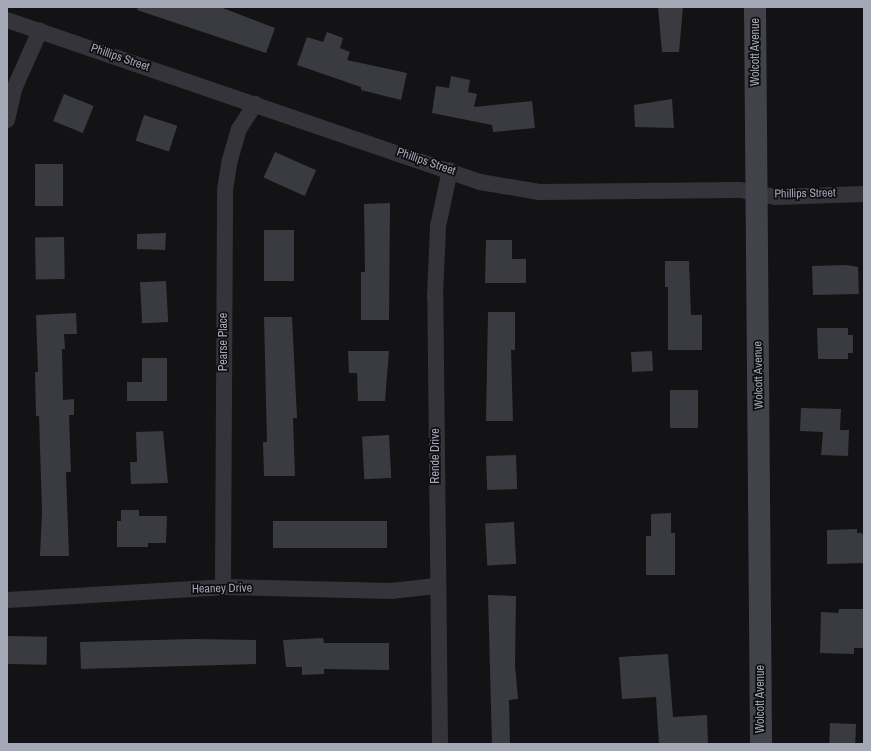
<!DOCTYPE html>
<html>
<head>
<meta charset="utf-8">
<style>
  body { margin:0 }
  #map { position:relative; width:871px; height:751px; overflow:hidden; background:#131315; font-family:"Archivo Narrow",sans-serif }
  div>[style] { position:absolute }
  .building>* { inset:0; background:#3a3b40; transform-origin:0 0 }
  .minor>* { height:16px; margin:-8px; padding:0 8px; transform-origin:8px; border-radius:8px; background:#34343a }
  .secondary>* { height:22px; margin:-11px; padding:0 11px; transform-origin:11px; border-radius:11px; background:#42434a }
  span { translate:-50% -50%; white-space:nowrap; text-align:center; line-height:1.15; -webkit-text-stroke:3.5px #0e0e10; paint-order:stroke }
  .street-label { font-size:12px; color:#a4a7b6 }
  .frame { position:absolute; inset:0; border:8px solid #a4a7b6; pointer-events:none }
</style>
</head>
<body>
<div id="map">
  <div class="building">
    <div style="clip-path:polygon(138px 7px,220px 7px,275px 28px,266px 53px,137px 10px)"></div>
    <div style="clip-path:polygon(658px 7px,683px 7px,679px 52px,662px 52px)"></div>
    <div style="clip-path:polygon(327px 32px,343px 38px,340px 48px,350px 52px,347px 60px,407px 73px,401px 100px,361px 90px,361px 87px,297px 65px,307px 37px,323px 42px)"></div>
    <div style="clip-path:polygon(451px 76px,470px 80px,468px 92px,477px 94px,474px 107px,532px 101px,535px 128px,493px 132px,492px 125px,432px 113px,436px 86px,449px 88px)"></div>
    <div style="left:64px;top:94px;width:32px;height:29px;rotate:22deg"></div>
    <div style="clip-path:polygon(672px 99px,674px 128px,635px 127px,634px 105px)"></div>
    <div style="left:144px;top:115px;width:35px;height:27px;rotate:18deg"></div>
    <div style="left:275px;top:152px;width:45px;height:28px;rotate:24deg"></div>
    <div style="left:35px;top:164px;width:28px;height:42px"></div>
    <div style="clip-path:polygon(390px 203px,389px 320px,361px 320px,361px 272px,365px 272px,364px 204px)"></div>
    <div style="left:264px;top:230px;width:30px;height:51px"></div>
    <div style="clip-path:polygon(166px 233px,165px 250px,137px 249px,137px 234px)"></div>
    <div style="left:64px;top:237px;width:42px;height:29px;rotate:89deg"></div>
    <div style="clip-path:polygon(486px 240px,512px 240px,512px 259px,526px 259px,526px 283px,485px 283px)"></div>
    <div style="clip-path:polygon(665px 261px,689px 261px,691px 315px,702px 315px,702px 350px,668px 350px,668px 287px,665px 287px)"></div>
    <div style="clip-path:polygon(847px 265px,858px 267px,859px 294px,813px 295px,812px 266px)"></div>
    <div style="left:166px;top:281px;width:41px;height:26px;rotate:87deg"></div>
    <div style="clip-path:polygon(488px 312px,515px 312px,515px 350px,511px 350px,513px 421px,486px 421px)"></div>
    <div style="clip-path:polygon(76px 313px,77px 334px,64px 334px,65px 349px,62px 349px,63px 400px,74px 399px,74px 415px,69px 415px,71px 472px,66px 472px,69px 556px,40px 556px,42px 511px,39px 416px,36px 416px,35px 372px,38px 372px,36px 315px)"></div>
    <div style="clip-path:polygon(264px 317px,292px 317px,297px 418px,293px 418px,295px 476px,264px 476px,263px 442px,267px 442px)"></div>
    <div style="clip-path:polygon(817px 328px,848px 328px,848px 335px,853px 335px,853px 353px,848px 353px,848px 359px,818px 359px)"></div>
    <div style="clip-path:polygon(348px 351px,389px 351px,385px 401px,358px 401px,357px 373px,349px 373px)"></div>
    <div style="left:652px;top:351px;width:20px;height:21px;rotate:87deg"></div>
    <div style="clip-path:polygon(142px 358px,167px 358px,167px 401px,127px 401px,127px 382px,142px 382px)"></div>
    <div style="left:670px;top:390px;width:28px;height:38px"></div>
    <div style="clip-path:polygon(801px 408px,841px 409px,840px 430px,849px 430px,848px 456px,821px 455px,823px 432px,800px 431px)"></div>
    <div style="clip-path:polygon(163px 431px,168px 483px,131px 484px,130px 462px,137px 462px,136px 432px)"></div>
    <div style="left:389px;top:435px;width:43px;height:27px;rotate:87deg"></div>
    <div style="left:516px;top:455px;width:34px;height:30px;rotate:88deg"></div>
    <div style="clip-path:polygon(121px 510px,139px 510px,139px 516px,167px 516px,166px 543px,148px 543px,148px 547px,117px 547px,117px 521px,121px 521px)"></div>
    <div style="clip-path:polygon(671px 513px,671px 533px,675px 533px,675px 575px,646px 575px,646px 536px,651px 536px,651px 514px)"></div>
    <div style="left:273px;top:521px;width:114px;height:27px"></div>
    <div style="left:514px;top:522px;width:42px;height:29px;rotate:87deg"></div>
    <div style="clip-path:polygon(857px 529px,857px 533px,862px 533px,864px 538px,864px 563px,827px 564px,827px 530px)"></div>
    <div style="clip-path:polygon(488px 595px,516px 596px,515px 665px,518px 699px,509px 700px,510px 744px,492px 744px)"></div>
    <div style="clip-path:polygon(839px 609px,864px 609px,864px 648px,854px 648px,854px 654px,820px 653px,821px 612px,838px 613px)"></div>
    <div style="left:7px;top:636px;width:40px;height:28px;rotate:1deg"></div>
    <div style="clip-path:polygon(323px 638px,324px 643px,389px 643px,389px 670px,324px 669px,324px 674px,302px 675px,302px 667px,286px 667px,283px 640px)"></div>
    <div style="clip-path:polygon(193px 639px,256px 640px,256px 664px,81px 669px,80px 642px)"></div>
    <div style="clip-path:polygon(668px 654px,673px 717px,707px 715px,708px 743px,659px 744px,656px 697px,622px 699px,619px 657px)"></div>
    <div style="left:830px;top:723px;width:26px;height:21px;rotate:2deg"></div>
  </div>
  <div class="minor">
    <div style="left:7px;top:20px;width:500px;rotate:18.9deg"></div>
    <div style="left:480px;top:182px;width:60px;rotate:9.6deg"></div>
    <div style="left:539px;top:192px;width:201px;rotate:-0.6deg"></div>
    <div style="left:740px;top:190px;width:37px;rotate:11deg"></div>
    <div style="left:776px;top:197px;width:88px;rotate:-2deg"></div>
    <div style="left:7px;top:120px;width:32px;rotate:-77deg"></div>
    <div style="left:14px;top:89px;width:64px;rotate:-65.9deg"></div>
    <div style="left:223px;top:587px;width:397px;rotate:-89.7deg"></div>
    <div style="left:225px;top:190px;width:30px;rotate:-81deg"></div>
    <div style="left:230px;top:160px;width:32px;rotate:-74deg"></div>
    <div style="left:239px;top:129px;width:30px;rotate:-57deg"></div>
    <div style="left:7px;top:600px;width:216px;rotate:-3.4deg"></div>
    <div style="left:223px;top:587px;width:168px;rotate:1.4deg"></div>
    <div style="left:391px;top:591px;width:45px;rotate:-6.3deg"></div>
    <div style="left:440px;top:744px;width:448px;rotate:-90.6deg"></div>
    <div style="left:435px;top:296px;width:70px;rotate:-87.5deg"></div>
    <div style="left:438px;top:226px;width:57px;rotate:-77.9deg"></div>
  </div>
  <div class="secondary">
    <div style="left:755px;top:7px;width:737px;rotate:89.53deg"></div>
  </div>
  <div class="street-label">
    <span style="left:756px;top:52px;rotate:-90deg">Wolcott Avenue</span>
    <span style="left:120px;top:58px;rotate:19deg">Phillips Street</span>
    <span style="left:426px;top:162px;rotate:19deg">Phillips Street</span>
    <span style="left:805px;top:194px;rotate:-1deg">Phillips Street</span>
    <span style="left:224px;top:342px;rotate:-90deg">Pearse Place</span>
    <span style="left:759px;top:375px;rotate:-91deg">Wolcott Avenue</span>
    <span style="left:436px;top:456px;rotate:-90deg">Rende Drive</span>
    <span style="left:222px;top:589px;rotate:-1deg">Heaney Drive</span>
    <span style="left:761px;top:699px;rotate:-90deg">Wolcott Avenue</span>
  </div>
  <div class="frame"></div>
</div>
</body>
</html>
